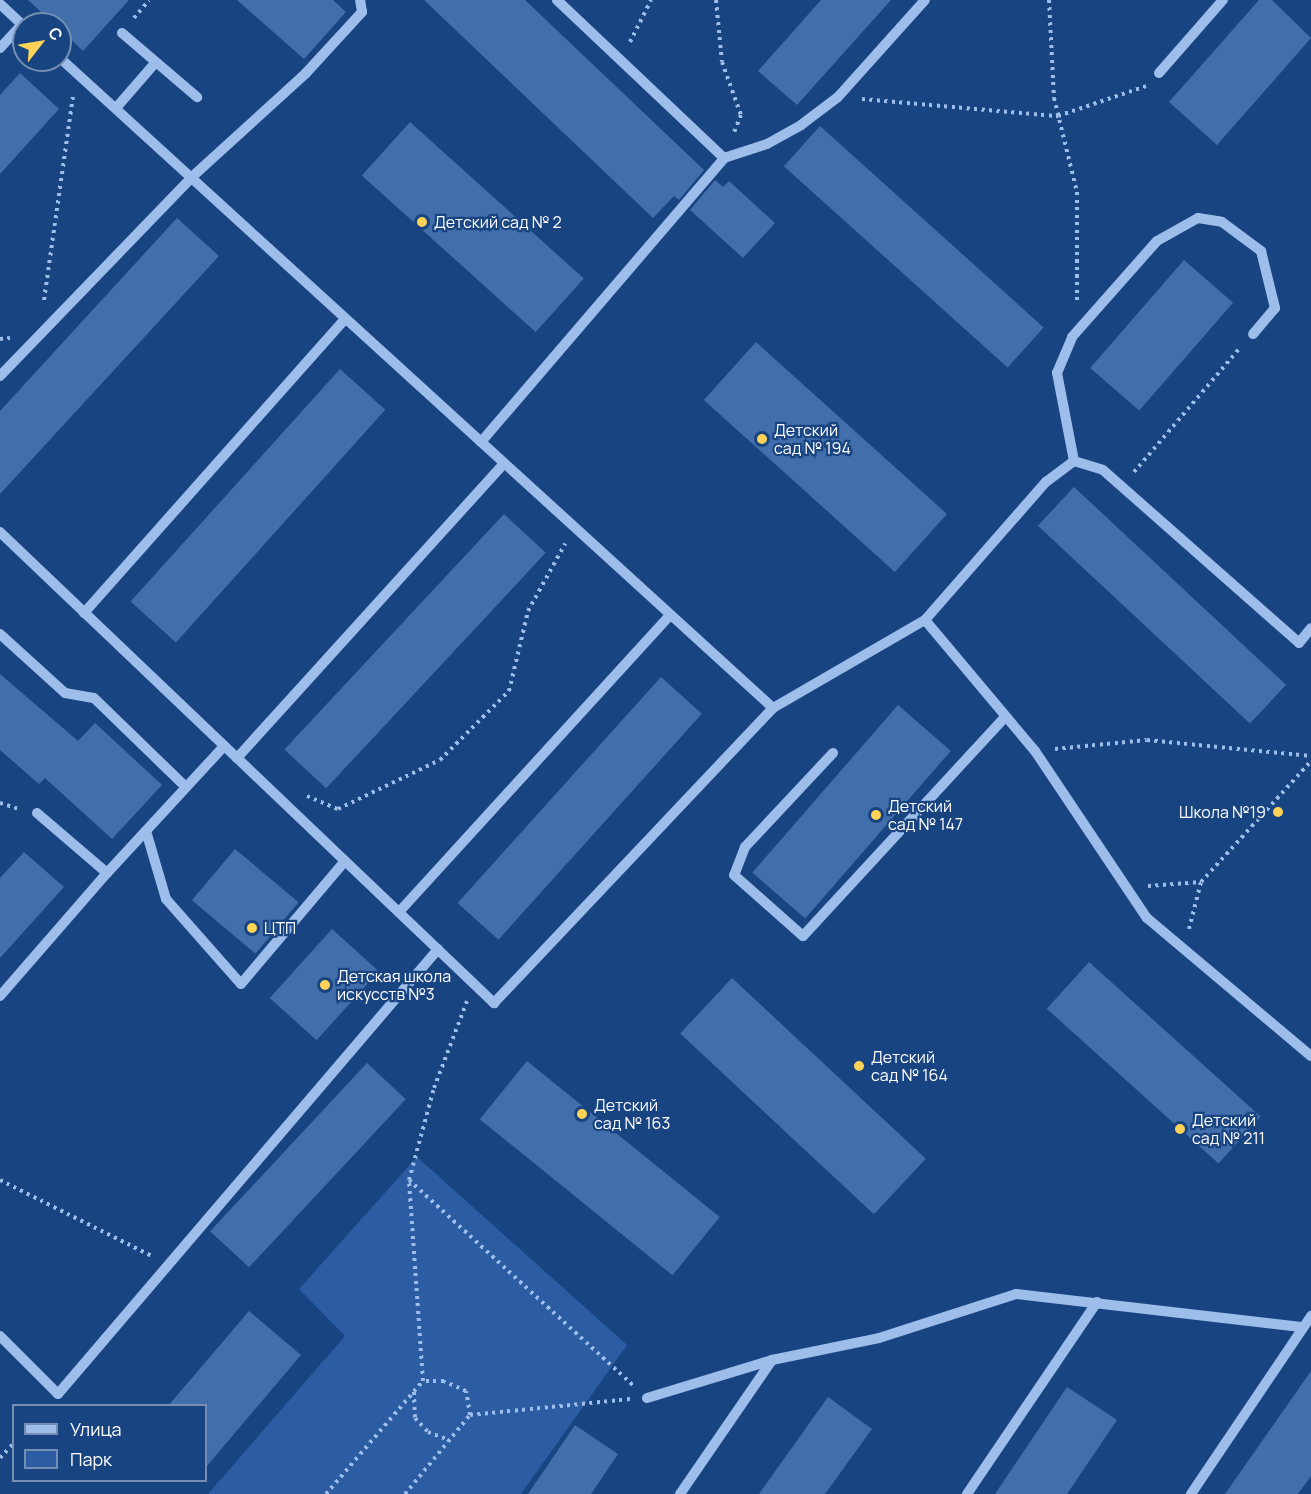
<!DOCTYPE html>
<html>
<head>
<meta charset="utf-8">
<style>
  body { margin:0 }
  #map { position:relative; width:1311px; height:1494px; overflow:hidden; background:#194482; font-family:Manrope,sans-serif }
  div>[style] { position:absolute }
  .green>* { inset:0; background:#2c5da2 }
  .building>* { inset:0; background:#426eac; transform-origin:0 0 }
  .path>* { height:4px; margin-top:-2px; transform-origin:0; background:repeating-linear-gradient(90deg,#9dbeeb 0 3px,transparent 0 7.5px) }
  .minor>* { height:10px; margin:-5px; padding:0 5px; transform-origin:5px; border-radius:5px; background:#9dbeeb }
  .dots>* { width:16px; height:16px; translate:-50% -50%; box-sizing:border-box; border:3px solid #194482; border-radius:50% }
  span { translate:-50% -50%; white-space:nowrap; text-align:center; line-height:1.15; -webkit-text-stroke:4.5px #194482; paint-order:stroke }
  .poi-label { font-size:16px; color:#fff }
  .left { translate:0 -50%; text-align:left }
  .right { translate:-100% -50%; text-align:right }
  .legend { position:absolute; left:12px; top:1404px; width:195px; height:78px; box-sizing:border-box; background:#194482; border:2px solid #758fb4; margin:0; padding:8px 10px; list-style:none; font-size:18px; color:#fff }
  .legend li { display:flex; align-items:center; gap:12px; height:30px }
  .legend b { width:30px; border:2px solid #758fb4 }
  .north { position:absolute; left:12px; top:12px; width:60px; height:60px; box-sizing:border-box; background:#194482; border:2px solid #758fb4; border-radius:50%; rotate:59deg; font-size:16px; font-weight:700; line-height:24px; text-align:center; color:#fff }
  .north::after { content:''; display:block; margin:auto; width:21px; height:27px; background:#fed358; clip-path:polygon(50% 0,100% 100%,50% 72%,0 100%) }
</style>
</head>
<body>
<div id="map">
  <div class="green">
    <div style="clip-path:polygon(417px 1157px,627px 1345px,521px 1494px,208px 1494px,345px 1336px,299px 1289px)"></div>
  </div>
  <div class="building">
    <div style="clip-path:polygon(28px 0,129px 0,83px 51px,60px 29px,60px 24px,54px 24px)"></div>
    <div style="clip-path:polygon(237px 0,333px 0,346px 12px,304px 59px)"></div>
    <div style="clip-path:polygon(424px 0,525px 0,704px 170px,679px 200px,674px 196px,653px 218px)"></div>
    <div style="clip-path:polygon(821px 0,891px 0,797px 105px,758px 71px)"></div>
    <div style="clip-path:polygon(1259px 0,1272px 0,1311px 38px,1217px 145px,1169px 102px)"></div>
    <div style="clip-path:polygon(20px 73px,59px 109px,0 174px,0 95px)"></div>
    <div style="left:410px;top:122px;width:234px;height:72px;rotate:42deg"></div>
    <div style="left:820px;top:126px;width:301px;height:54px;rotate:42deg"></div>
    <div style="clip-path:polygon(715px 180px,723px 187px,729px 181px,775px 223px,743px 258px,690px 210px)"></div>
    <div style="clip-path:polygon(177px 218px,219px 256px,0 494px,0 411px)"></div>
    <div style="left:1184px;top:260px;width:65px;height:143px;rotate:41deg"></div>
    <div style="left:756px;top:342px;width:257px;height:78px;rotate:42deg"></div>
    <div style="left:340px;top:369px;width:61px;height:313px;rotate:42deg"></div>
    <div style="left:1074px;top:487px;width:290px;height:53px;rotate:43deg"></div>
    <div style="left:504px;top:514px;width:57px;height:322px;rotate:43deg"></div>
    <div style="clip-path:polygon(0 674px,78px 741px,95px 723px,162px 785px,112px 839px,45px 778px,39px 784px,0 750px)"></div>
    <div style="left:661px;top:677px;width:55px;height:304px;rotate:42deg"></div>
    <div style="left:898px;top:705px;width:70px;height:222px;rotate:41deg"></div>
    <div style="left:235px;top:849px;width:83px;height:67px;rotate:40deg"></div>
    <div style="clip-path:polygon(24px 852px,64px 887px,0 958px,0 878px)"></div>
    <div style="left:332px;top:929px;width:63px;height:93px;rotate:42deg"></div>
    <div style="left:1089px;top:962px;width:231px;height:63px;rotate:42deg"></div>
    <div style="left:732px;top:978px;width:265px;height:76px;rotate:43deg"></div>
    <div style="left:527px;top:1061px;width:248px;height:75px;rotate:39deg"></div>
    <div style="left:367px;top:1063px;width:53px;height:230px;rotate:43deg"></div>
    <div style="clip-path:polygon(249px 1311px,301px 1355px,206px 1467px,206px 1406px,168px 1406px)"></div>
    <div style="clip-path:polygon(1311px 1371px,1311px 1476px,1298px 1494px,1225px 1494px)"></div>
    <div style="clip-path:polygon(1067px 1387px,1117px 1420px,1067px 1494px,995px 1494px)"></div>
    <div style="clip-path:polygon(828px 1397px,872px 1429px,825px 1494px,759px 1494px)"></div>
    <div style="clip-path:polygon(575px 1425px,618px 1454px,591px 1494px,528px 1494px)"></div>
  </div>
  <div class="path">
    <div style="left:716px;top:0;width:62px;rotate:84.5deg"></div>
    <div style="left:722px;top:62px;width:56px;rotate:70.3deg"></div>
    <div style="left:741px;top:115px;width:22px;rotate:112deg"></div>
    <div style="left:1049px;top:0;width:98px;rotate:87.1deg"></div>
    <div style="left:1054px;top:98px;width:97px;rotate:76.3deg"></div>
    <div style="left:1077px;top:192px;width:108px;rotate:90deg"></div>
    <div style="left:134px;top:18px;width:23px;rotate:-50deg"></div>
    <div style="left:630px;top:42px;width:47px;rotate:-63.4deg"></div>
    <div style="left:862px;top:99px;width:197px;rotate:5deg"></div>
    <div style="left:1058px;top:116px;width:93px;rotate:-18.8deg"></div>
    <div style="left:44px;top:300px;width:205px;rotate:-81.9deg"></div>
    <div style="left:0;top:339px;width:10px;rotate:-6deg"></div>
    <div style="left:1134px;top:472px;width:163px;rotate:-49.5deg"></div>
    <div style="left:1055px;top:749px;width:92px;rotate:-5.6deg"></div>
    <div style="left:1147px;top:740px;width:165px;rotate:5.6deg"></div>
    <div style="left:307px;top:796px;width:34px;rotate:23deg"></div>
    <div style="left:338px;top:809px;width:113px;rotate:-25.7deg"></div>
    <div style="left:440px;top:760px;width:98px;rotate:-45deg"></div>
    <div style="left:509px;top:691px;width:82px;rotate:-76.6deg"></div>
    <div style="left:528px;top:611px;width:77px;rotate:-61.1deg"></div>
    <div style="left:0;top:803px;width:20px;rotate:18deg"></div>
    <div style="left:1148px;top:886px;width:53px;rotate:-4.3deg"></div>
    <div style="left:1189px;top:929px;width:49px;rotate:-75.7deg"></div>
    <div style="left:1201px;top:882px;width:164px;rotate:-47.7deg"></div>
    <div style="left:0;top:1180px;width:170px;rotate:26.6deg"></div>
    <div style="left:409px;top:1180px;width:304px;rotate:42.5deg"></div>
    <div style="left:414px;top:1392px;width:26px;rotate:88deg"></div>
    <div style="left:415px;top:1418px;width:19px;rotate:47deg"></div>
    <div style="left:428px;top:1432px;width:22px;rotate:21deg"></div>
    <div style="left:470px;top:1415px;width:161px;rotate:-5.7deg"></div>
    <div style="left:0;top:1458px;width:21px;rotate:-47deg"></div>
    <div style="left:326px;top:1494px;width:149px;rotate:-49.4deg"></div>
    <div style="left:405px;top:1494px;width:102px;rotate:-50.6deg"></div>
    <div style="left:470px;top:1415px;width:24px;rotate:-99deg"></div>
    <div style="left:466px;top:1391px;width:24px;rotate:-156deg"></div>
    <div style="left:444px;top:1381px;width:21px;rotate:180deg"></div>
    <div style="left:423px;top:1381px;width:201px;rotate:-94deg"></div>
    <div style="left:409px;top:1180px;width:95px;rotate:-74.8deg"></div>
    <div style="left:434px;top:1088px;width:93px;rotate:-69.2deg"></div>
  </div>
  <div class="minor">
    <div style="left:557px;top:0;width:230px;rotate:43.4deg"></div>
    <div style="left:724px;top:158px;width:45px;rotate:-18deg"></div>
    <div style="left:767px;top:144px;width:39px;rotate:-29deg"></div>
    <div style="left:801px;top:125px;width:46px;rotate:-37.1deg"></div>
    <div style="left:838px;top:97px;width:130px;rotate:-48.1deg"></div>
    <div style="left:0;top:4px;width:33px;rotate:43deg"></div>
    <div style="left:122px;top:33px;width:99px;rotate:40.5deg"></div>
    <div style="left:0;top:48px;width:33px;rotate:-47deg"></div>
    <div style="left:1159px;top:73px;width:97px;rotate:-48.8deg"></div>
    <div style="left:116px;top:108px;width:60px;rotate:-49.1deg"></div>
    <div style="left:0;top:376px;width:278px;rotate:-46deg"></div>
    <div style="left:193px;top:176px;width:153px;rotate:-42.3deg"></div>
    <div style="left:306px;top:73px;width:83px;rotate:-47.4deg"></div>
    <div style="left:362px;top:12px;width:12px;rotate:-99deg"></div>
    <div style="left:481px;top:442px;width:374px;rotate:-49.4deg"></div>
    <div style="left:1074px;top:461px;width:90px;rotate:-100.9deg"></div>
    <div style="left:1057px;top:373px;width:39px;rotate:-67deg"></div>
    <div style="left:1072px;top:337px;width:128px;rotate:-48.5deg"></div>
    <div style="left:1157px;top:241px;width:47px;rotate:-29.3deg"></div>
    <div style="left:1198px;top:218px;width:24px;rotate:9deg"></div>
    <div style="left:1222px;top:222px;width:49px;rotate:36.6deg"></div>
    <div style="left:1261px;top:251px;width:59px;rotate:76.2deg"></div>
    <div style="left:1275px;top:308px;width:34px;rotate:130deg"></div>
    <div style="left:0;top:532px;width:683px;rotate:43.63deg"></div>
    <div style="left:494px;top:1003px;width:406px;rotate:-46.6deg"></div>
    <div style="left:773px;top:708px;width:965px;rotate:-137.65deg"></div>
    <div style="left:84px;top:613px;width:393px;rotate:-48.4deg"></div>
    <div style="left:925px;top:620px;width:171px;rotate:50deg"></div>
    <div style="left:1035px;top:751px;width:201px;rotate:56.2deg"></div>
    <div style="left:1147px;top:918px;width:214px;rotate:40.1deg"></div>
    <div style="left:0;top:634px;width:88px;rotate:42.2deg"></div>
    <div style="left:65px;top:693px;width:29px;rotate:10deg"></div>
    <div style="left:94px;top:698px;width:128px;rotate:44.1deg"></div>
    <div style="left:773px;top:708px;width:176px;rotate:-30.1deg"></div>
    <div style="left:925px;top:620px;width:184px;rotate:-48.8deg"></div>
    <div style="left:1046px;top:482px;width:35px;rotate:-37deg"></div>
    <div style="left:1074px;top:461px;width:30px;rotate:17deg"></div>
    <div style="left:1103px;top:470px;width:261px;rotate:41.4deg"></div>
    <div style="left:1299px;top:643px;width:19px;rotate:-51deg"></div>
    <div style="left:833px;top:753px;width:129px;rotate:133.1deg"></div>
    <div style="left:745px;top:847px;width:30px;rotate:111deg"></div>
    <div style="left:734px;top:875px;width:92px;rotate:41.5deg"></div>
    <div style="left:803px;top:936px;width:298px;rotate:-47.3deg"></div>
    <div style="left:237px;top:758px;width:397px;rotate:-47.8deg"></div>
    <div style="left:37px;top:813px;width:92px;rotate:40.6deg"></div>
    <div style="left:107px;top:873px;width:173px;rotate:-47.3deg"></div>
    <div style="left:146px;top:831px;width:71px;rotate:73.6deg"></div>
    <div style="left:166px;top:899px;width:113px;rotate:48.6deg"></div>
    <div style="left:241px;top:984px;width:161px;rotate:-49.8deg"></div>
    <div style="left:399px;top:912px;width:402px;rotate:-47.6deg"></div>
    <div style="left:0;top:996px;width:163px;rotate:-49deg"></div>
    <div style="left:0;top:1336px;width:82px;rotate:45deg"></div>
    <div style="left:58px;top:1394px;width:585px;rotate:-49.5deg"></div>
    <div style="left:647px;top:1398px;width:131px;rotate:-16.9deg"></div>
    <div style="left:772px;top:1360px;width:109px;rotate:-11.6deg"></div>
    <div style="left:879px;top:1338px;width:144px;rotate:-17.8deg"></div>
    <div style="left:1016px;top:1294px;width:289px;rotate:6.6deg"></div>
    <div style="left:680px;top:1494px;width:163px;rotate:-55.5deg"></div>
    <div style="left:967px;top:1494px;width:232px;rotate:-55.9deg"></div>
    <div style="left:1191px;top:1494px;width:215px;rotate:-56deg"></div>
  </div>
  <div class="dots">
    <div style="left:422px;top:222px;background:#fed358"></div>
    <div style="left:762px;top:439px;background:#fed358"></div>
    <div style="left:1278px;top:812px;background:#fed358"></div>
    <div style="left:876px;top:815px;background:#fed358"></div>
    <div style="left:252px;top:928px;background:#fed358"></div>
    <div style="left:325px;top:985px;background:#fed358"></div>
    <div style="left:859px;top:1066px;background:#fed358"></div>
    <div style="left:582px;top:1114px;background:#fed358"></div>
    <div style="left:1180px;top:1129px;background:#fed358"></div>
  </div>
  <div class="poi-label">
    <span class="left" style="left:434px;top:222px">Детский сад № 2</span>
    <span class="left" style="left:774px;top:439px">Детский<br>сад № 194</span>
    <span class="left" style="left:888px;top:815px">Детский<br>сад № 147</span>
    <span class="right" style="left:1266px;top:812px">Школа №19</span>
    <span class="left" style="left:264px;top:928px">ЦТП</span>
    <span class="left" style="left:337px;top:985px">Детская школа<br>искусств №3</span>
    <span class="left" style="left:871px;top:1066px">Детский<br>сад № 164</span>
    <span class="left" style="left:594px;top:1114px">Детский<br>сад № 163</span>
    <span class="left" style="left:1192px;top:1129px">Детский<br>сад № 211</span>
  </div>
  <ul class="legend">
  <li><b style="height:8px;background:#9dbeeb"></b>Улица</li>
  <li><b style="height:16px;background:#2c5da2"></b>Парк</li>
  </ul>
  <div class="north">С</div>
</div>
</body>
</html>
